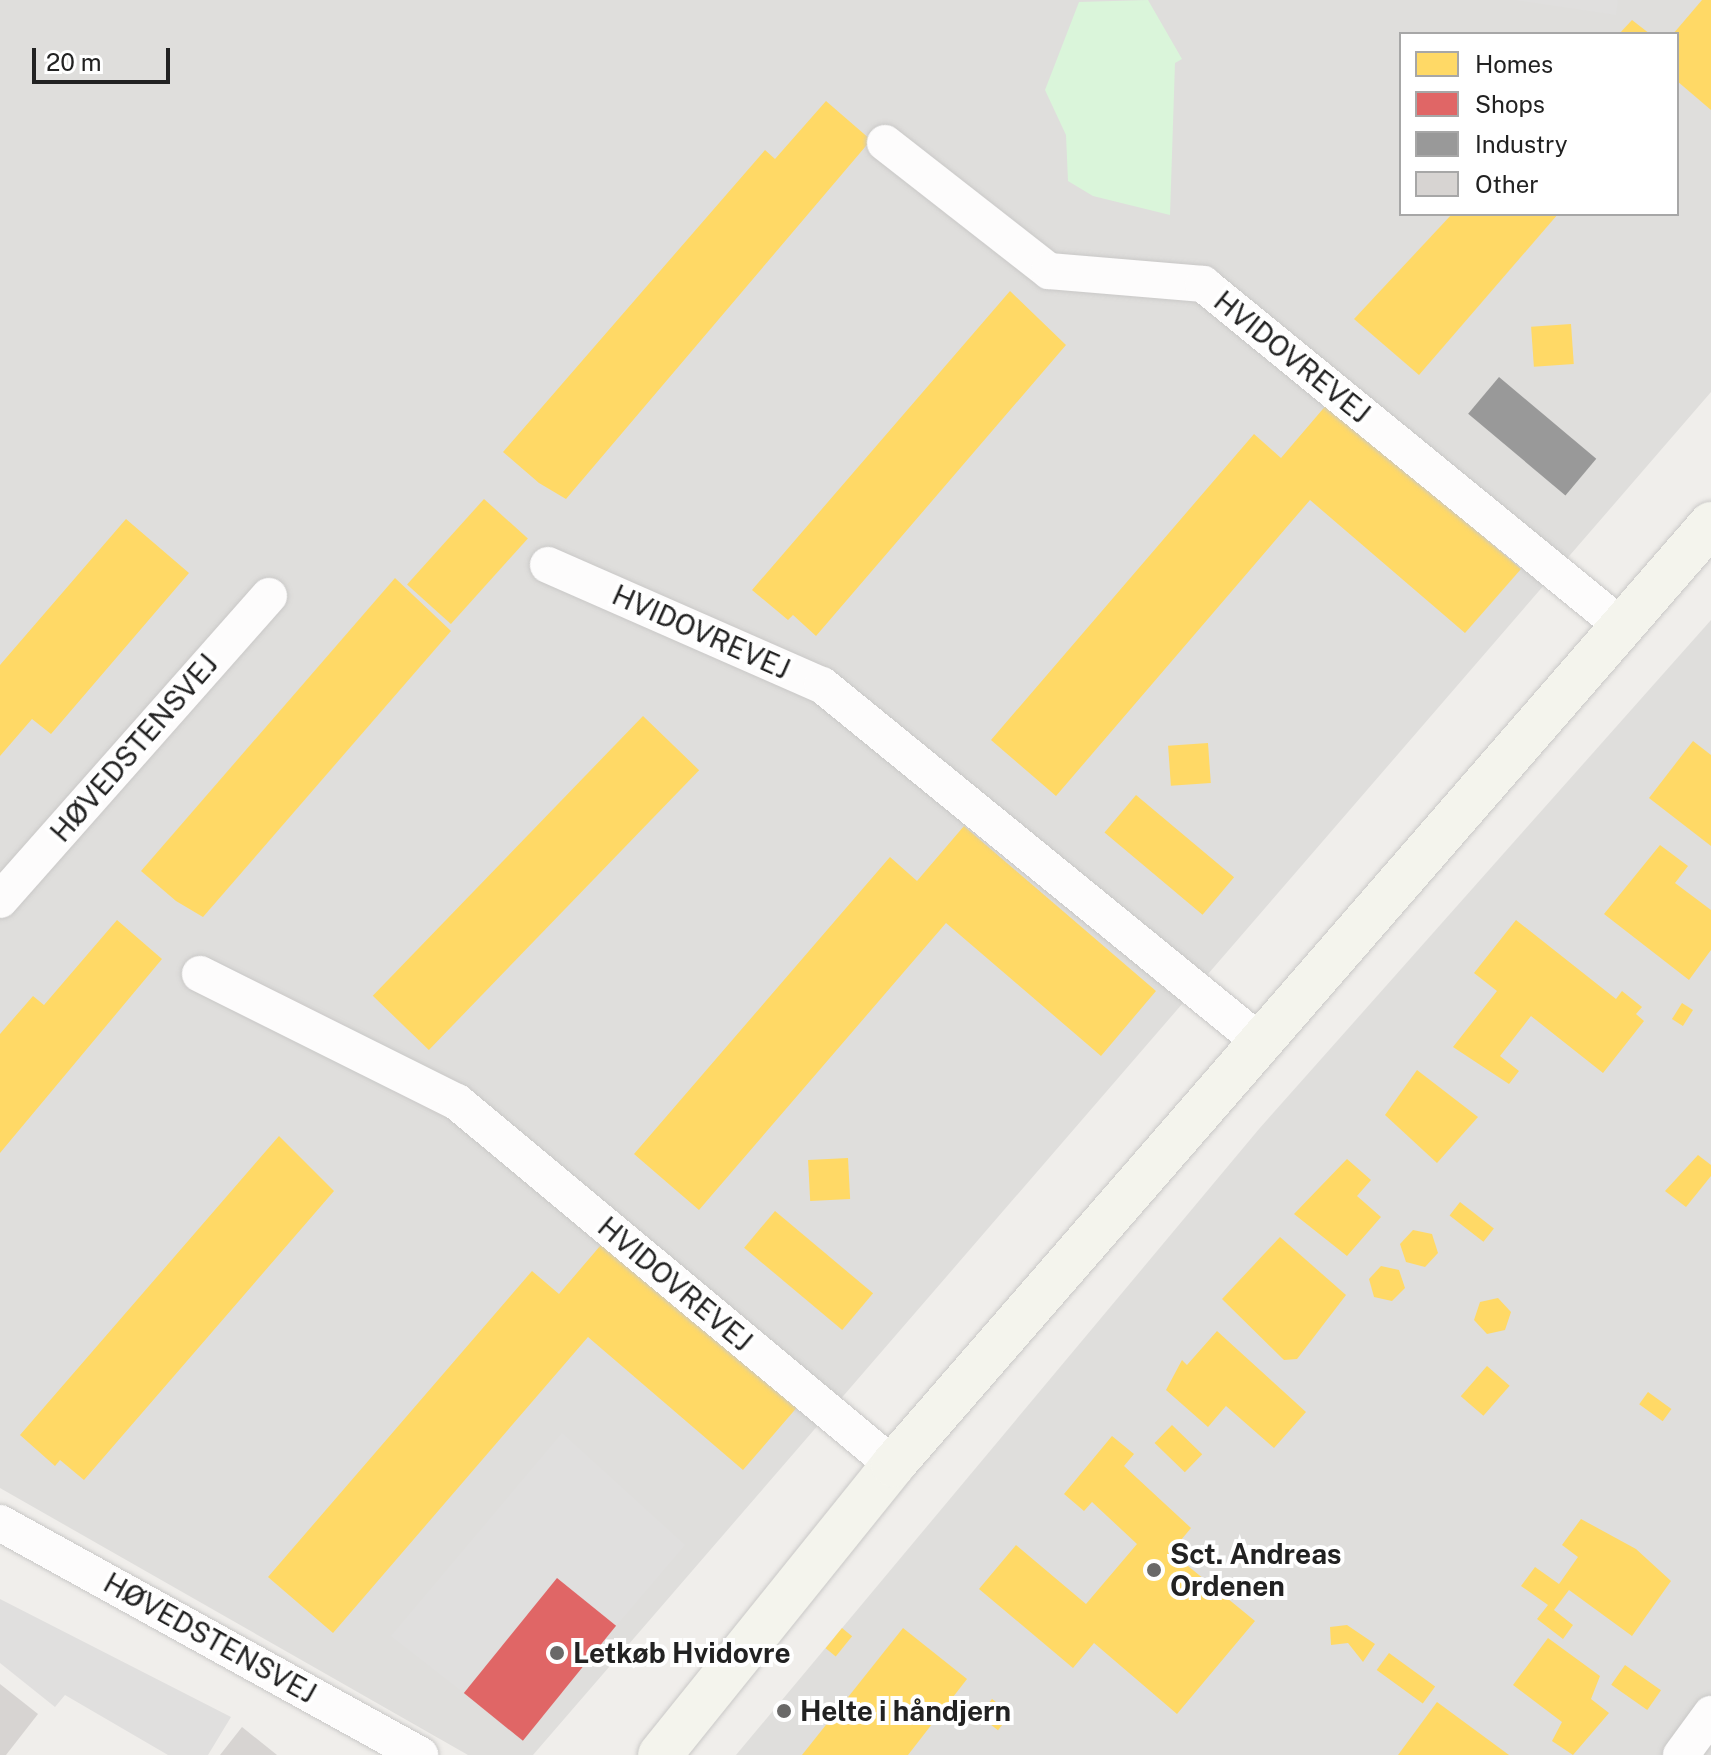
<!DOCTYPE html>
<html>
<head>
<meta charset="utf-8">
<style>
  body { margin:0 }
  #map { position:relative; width:1711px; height:1755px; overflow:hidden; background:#f0eeeb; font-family:"Public Sans",sans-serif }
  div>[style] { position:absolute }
  .residential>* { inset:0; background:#dfdedc }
  .park>* { inset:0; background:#daf5da }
  .parking>* { inset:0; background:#e0dfde }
  .homes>* { inset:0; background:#ffd966; transform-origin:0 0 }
  .shops>* { inset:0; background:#e06666; transform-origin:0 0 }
  .industry>* { inset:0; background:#999; transform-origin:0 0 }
  .building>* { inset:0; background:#d7d4d2 }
  .roads { filter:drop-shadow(0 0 2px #c9c8c7) drop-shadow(0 0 2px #c9c8c7) }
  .street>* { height:36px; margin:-18px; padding:0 18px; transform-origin:18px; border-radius:18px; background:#fdfcfc }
  .secondary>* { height:44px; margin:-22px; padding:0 22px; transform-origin:22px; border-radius:22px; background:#f4f4ed }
  .dots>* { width:22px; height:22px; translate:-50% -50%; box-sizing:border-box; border:4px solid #fff; border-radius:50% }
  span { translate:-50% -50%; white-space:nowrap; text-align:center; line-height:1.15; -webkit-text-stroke:8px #fff; paint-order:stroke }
  .street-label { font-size:28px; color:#222 }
  .poi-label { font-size:28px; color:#222; font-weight:700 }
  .left { translate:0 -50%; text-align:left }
  .legend { position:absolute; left:1399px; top:32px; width:280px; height:184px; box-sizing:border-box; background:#fff; border:2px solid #a7a7a7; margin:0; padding:10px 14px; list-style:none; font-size:24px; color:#222 }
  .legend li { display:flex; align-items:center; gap:16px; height:40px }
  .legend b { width:40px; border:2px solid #a7a7a7 }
  .scale { position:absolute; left:32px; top:48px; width:138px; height:36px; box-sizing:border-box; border:4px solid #222; border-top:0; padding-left:10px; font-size:24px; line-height:28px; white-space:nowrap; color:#222; -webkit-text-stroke:6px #fff; paint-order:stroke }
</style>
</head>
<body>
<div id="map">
  <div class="residential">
    <div style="clip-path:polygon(evenodd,0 0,1711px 0,1711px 392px,533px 1755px,468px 1755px,0 1488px,0 0,1401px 34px,1677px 34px,1677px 214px,1401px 214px,1401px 34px)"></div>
    <div style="clip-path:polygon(1711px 620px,1711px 1755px,736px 1755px,1259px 1129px)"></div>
  </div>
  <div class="park">
    <div style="clip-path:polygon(1148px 0,1182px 59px,1175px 63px,1170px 215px,1093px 196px,1068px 181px,1066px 135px,1045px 90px,1079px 2px)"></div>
  </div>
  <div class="parking">
    <div style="clip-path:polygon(1515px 0,1618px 0,1616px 15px)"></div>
    <div style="clip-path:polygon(562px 1433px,685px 1545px,616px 1626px,557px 1578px,464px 1693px,391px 1636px)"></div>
    <div style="clip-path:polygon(0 1599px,231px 1717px,208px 1755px,168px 1755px,65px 1695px,55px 1707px,0 1663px)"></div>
  </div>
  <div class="homes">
    <div style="clip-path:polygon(1702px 0,1711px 0,1711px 110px,1677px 81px,1673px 34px)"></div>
    <div style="clip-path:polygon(1632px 20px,1650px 34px,1619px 34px)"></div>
    <div style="clip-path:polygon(826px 101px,871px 140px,566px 499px,539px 483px,503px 452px,765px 150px,775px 159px)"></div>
    <div style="clip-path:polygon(1452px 214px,1558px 214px,1419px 375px,1354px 319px)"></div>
    <div style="clip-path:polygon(1010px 291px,1066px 345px,816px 636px,793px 615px,788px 620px,752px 590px)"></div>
    <div style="left:1571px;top:324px;width:40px;height:40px;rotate:86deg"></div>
    <div style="clip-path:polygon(1328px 403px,1521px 569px,1465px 633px,1310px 500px,1056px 796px,991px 740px,1254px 434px,1281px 458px)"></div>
    <div style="left:484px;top:499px;width:59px;height:115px;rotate:42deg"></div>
    <div style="clip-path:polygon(126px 519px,189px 573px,51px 734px,32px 719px,0 756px,0 665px)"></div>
    <div style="clip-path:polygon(395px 578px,451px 631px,203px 917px,176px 901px,141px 871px)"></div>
    <div style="left:643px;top:716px;width:78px;height:389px;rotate:44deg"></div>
    <div style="clip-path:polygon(1693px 741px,1711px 755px,1711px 846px,1649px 798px)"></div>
    <div style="left:1208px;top:743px;width:40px;height:40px;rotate:86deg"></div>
    <div style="left:1136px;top:795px;width:128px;height:49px;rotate:40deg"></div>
    <div style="clip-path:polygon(964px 826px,1156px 991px,1101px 1056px,946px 923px,699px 1210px,634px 1154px,890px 857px,917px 881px)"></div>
    <div style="clip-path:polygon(1660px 845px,1688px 866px,1675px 883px,1711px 910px,1711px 950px,1689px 980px,1604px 914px)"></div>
    <div style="clip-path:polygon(117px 920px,162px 959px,0 1153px,0 1034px,33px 996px,44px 1005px)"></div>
    <div style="clip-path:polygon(1516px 920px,1616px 999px,1622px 991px,1642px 1007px,1636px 1014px,1644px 1021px,1603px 1073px,1531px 1016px,1500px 1056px,1519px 1071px,1509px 1084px,1453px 1047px,1497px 991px,1474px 973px)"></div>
    <div style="left:1682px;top:1003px;width:13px;height:19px;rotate:32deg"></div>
    <div style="clip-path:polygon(1417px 1070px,1478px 1117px,1437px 1163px,1385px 1115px)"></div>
    <div style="clip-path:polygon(279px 1136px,334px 1191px,84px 1480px,60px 1460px,55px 1466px,20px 1435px)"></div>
    <div style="clip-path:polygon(1698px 1155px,1711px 1165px,1711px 1176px,1686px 1207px,1665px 1191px)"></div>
    <div style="left:848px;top:1158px;width:41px;height:40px;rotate:87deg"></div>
    <div style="clip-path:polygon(1347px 1159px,1371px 1180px,1357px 1196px,1381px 1217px,1347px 1256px,1294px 1214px)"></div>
    <div style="left:1460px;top:1202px;width:43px;height:17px;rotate:38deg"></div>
    <div style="left:775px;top:1211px;width:128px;height:48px;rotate:40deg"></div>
    <div style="clip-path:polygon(1413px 1230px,1432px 1234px,1438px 1253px,1425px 1267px,1406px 1262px,1400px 1244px)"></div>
    <div style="clip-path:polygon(1280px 1237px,1346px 1295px,1297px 1359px,1284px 1360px,1222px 1299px)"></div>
    <div style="clip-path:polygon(606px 1239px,799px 1405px,743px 1470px,588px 1337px,333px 1633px,268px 1577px,532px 1271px,559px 1294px)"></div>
    <div style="clip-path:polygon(1381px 1266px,1399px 1270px,1405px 1288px,1392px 1301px,1374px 1297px,1369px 1279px)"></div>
    <div style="clip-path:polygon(1498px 1298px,1511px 1312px,1505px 1330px,1487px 1334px,1474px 1320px,1480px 1302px)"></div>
    <div style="clip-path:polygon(1217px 1331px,1306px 1412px,1274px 1448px,1226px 1406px,1208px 1427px,1166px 1390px,1182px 1360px,1187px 1365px)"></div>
    <div style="left:1487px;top:1366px;width:30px;height:40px;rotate:41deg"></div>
    <div style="left:1648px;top:1392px;width:29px;height:15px;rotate:36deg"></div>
    <div style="left:1172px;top:1425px;width:42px;height:25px;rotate:44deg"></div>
    <div style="clip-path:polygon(1112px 1436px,1134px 1454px,1124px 1466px,1191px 1528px,1171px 1552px,1255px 1621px,1177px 1714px,1094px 1643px,1073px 1668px,979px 1589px,1016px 1545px,1086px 1604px,1137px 1544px,1092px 1502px,1084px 1511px,1064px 1494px)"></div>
    <div style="clip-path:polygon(1581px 1519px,1636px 1549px,1671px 1581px,1632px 1636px,1569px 1590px,1554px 1610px,1573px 1625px,1563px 1639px,1537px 1619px,1548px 1605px,1521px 1586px,1535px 1567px,1559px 1584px,1578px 1557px,1562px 1545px)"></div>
    <div style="clip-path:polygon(1347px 1625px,1375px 1644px,1363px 1662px,1348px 1643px,1331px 1645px,1330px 1627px)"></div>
    <div style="left:842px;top:1628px;width:13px;height:26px;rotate:39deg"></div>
    <div style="clip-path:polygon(903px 1628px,967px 1679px,908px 1755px,802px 1755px)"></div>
    <div style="clip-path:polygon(1548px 1638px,1600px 1676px,1591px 1699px,1609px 1713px,1573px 1755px,1552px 1741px,1562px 1722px,1513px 1685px)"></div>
    <div style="left:1389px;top:1653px;width:57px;height:21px;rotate:36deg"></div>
    <div style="left:1625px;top:1665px;width:44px;height:24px;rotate:35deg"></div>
    <div style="left:992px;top:1699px;width:24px;height:21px;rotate:38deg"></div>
    <div style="clip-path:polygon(1437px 1702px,1509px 1755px,1398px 1755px)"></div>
  </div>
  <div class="shops">
    <div style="left:557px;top:1578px;width:76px;height:148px;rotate:39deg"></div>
  </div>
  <div class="industry">
    <div style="left:1499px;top:377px;width:127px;height:48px;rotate:40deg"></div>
  </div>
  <div class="building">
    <div style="clip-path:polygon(0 1684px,38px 1714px,6px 1755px,0 1755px)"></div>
    <div style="clip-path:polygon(242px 1727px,277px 1755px,220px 1755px)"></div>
  </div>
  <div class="roads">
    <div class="street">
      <div style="left:885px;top:143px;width:208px;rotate:38deg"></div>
      <div style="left:1049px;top:271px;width:155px;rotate:4.8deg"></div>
      <div style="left:1203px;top:284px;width:544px;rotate:39.25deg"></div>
      <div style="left:548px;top:565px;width:299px;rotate:23.7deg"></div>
      <div style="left:822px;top:685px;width:564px;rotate:39.17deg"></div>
      <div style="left:0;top:900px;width:406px;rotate:-48.5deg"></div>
      <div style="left:200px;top:974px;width:287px;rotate:26.5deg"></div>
      <div style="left:457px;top:1102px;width:567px;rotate:39.78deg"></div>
      <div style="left:0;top:1523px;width:480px;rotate:28.9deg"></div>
      <div style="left:1681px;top:1755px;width:51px;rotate:-53.8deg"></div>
    </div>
    <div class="secondary">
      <div style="left:660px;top:1755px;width:372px;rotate:-51.2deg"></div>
      <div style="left:893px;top:1465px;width:1247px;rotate:-49deg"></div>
    </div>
  </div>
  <div class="dots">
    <div style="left:1154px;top:1570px;background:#6a6968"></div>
    <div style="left:557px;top:1653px;background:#6a6968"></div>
    <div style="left:784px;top:1711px;background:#6a6968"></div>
  </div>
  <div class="street-label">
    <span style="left:1292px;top:357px;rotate:39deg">HVIDOVREVEJ</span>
    <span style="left:701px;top:632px;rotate:24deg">HVIDOVREVEJ</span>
    <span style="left:134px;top:748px;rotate:-49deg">HØVEDSTENSVEJ</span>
    <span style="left:675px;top:1284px;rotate:40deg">HVIDOVREVEJ</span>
    <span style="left:210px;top:1638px;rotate:29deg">HØVEDSTENSVEJ</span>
  </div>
  <div class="poi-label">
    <span class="left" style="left:1170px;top:1570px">Sct. Andreas<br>Ordenen</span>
    <span class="left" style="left:573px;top:1653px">Letkøb Hvidovre</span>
    <span class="left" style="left:800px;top:1711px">Helte i håndjern</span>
  </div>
  <ul class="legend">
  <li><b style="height:22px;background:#ffd966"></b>Homes</li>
  <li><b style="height:22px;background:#e06666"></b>Shops</li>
  <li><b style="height:22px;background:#999"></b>Industry</li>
  <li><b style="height:22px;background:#d7d4d2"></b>Other</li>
  </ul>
  <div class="scale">20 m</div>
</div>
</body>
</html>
